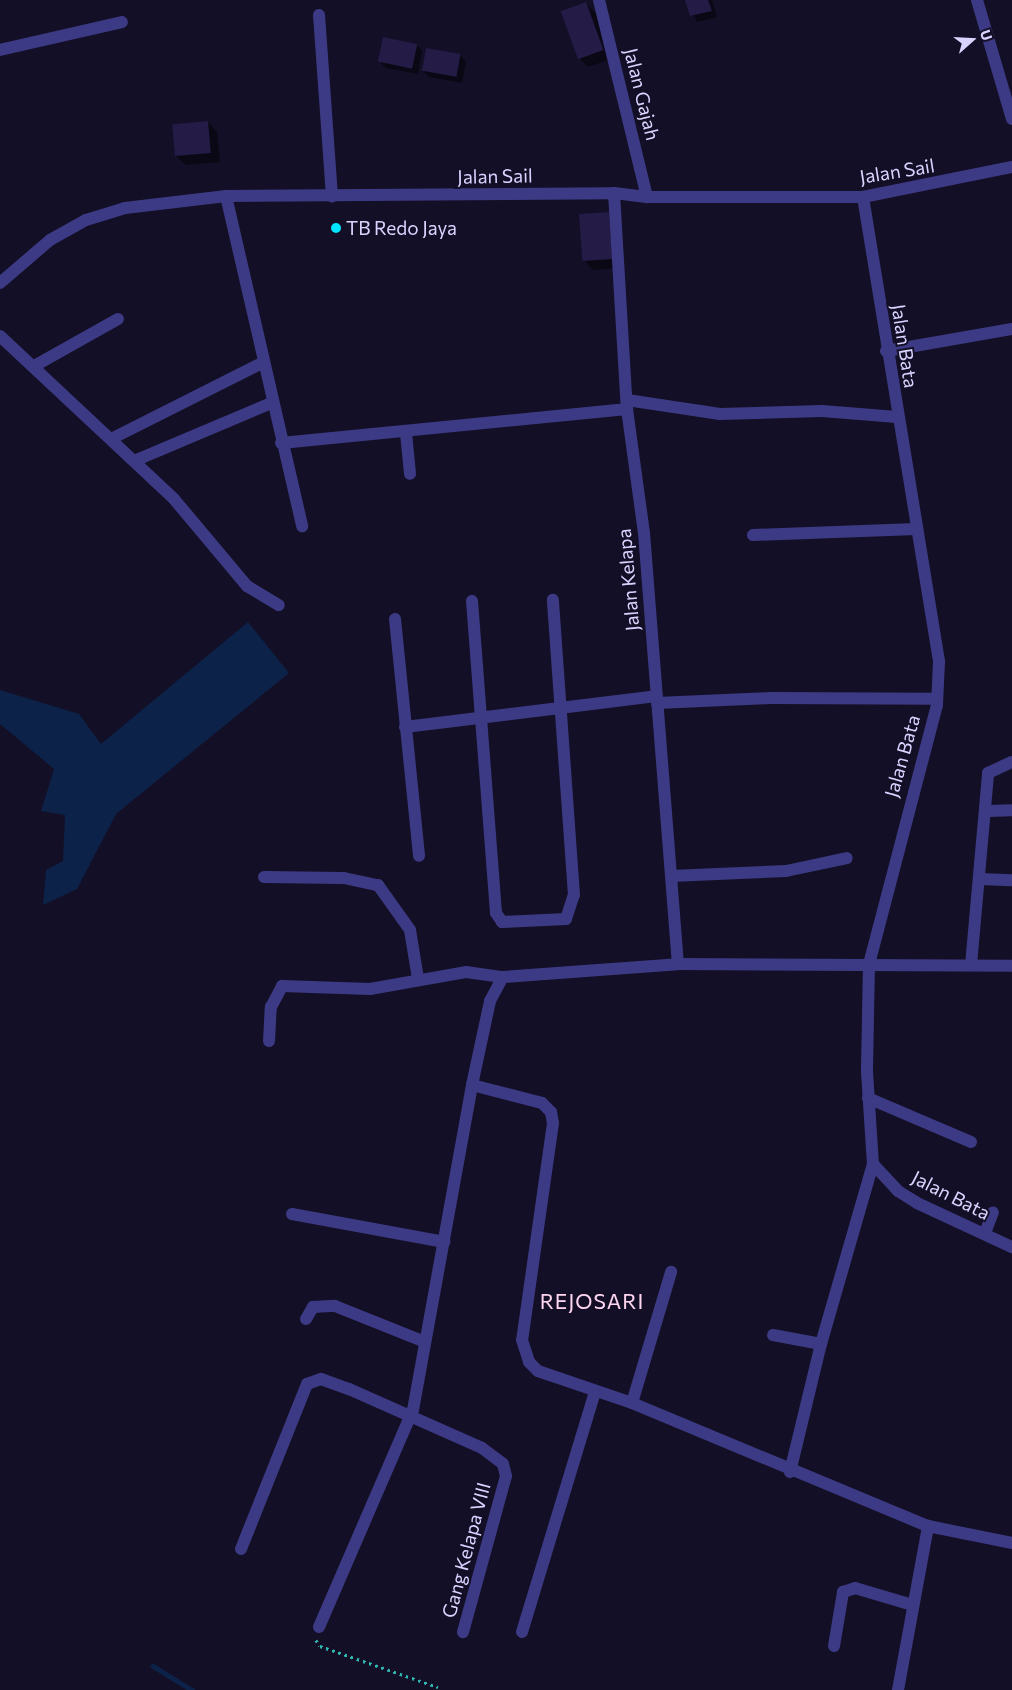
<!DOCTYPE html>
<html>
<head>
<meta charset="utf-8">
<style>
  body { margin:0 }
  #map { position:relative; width:1012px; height:1690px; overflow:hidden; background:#130f26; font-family:Commissioner,sans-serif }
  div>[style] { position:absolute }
  .water>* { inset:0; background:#0c2248 }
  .shadow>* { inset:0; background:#0007 }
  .stream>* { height:4.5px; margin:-2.25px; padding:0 2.25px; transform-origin:2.25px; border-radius:2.25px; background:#0c2248 }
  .building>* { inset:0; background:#241b47; transform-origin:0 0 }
  .path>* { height:2.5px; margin-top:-1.25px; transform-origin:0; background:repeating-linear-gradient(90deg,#2fb8b0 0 2.5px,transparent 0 6.5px) }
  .minor>* { height:12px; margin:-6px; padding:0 6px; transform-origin:6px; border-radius:6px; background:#3d3a85 }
  .dots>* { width:14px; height:14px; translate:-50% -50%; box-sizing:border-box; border:2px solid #130f26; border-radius:50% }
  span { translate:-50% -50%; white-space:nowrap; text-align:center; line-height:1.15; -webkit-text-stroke:4px #130f26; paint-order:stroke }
  .street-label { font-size:19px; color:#d9d4ff }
  .poi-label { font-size:19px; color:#d9d4ff }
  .left { translate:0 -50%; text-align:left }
  .quarter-label { font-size:21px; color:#ffd6f0; letter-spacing:1px }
  .north { position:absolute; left:947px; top:15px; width:50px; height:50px; -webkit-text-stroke:4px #130f26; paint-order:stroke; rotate:71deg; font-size:14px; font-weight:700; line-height:20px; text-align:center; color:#d9d4ff }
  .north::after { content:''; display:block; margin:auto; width:18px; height:22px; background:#d9d4ff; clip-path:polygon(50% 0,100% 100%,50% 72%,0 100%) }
</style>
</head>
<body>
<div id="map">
  <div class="water">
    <div style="clip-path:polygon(248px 622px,289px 673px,116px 814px,77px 889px,43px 905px,46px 870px,63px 861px,65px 815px,41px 811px,54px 769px,0 724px,0 690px,79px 714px,101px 744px)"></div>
  </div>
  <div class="shadow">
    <div style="clip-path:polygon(686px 0,712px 0,717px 17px,697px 22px)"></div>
    <div style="clip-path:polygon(586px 4px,596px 13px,611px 59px,588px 67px,579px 58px)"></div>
    <div style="clip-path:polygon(416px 45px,422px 51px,418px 74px,386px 68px,380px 62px)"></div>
    <div style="clip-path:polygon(460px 55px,466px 62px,462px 83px,429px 77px,423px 71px)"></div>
    <div style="clip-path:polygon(208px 122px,217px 132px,220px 162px,186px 165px,176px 156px)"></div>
    <div style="clip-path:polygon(608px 213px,620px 268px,593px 270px,584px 260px)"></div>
  </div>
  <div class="stream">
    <div style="left:153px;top:1666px;width:46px;rotate:31.6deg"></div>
  </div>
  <div class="building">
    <div style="clip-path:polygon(685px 0,708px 0,712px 11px,690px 16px)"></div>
    <div style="left:586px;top:2px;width:51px;height:27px;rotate:70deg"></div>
    <div style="left:383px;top:37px;width:35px;height:25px;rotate:12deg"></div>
    <div style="left:426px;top:48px;width:35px;height:23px;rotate:10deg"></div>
    <div style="left:208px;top:121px;width:32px;height:36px;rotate:85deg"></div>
    <div style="left:609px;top:212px;width:47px;height:30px;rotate:86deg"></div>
  </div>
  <div class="path">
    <div style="left:316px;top:1640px;width:7px;rotate:56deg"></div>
    <div style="left:320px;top:1646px;width:125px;rotate:19.2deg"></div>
  </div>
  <div class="minor">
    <div style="left:599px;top:0;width:203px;rotate:76.3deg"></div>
    <div style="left:977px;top:0;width:124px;rotate:73.6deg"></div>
    <div style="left:319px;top:15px;width:182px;rotate:85.9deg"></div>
    <div style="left:0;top:50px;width:125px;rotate:-12.9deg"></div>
    <div style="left:614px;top:193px;width:216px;rotate:86.6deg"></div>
    <div style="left:627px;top:409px;width:125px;rotate:82.2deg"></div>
    <div style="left:644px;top:533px;width:432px;rotate:85.5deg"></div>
    <div style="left:226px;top:196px;width:339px;rotate:77deg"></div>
    <div style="left:863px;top:197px;width:471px;rotate:80.7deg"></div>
    <div style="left:939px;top:662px;width:43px;rotate:92.7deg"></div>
    <div style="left:937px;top:705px;width:268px;rotate:104.7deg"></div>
    <div style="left:869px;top:964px;width:108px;rotate:91.1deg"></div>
    <div style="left:867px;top:1072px;width:92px;rotate:86.3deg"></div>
    <div style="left:873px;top:1164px;width:37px;rotate:47deg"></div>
    <div style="left:898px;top:1191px;width:22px;rotate:32deg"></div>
    <div style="left:917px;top:1203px;width:105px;rotate:24.9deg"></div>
    <div style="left:0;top:283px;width:66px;rotate:-40.7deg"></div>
    <div style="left:50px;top:240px;width:41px;rotate:-29.1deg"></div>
    <div style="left:86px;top:220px;width:41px;rotate:-17.1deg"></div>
    <div style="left:125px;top:208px;width:102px;rotate:-6.8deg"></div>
    <div style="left:226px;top:196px;width:388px;rotate:-0.4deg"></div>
    <div style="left:614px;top:193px;width:33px;rotate:7deg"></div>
    <div style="left:647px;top:197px;width:216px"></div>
    <div style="left:863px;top:197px;width:152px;rotate:-11.4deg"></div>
    <div style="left:0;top:336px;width:238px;rotate:43.1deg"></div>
    <div style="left:174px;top:499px;width:114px;rotate:50deg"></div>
    <div style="left:247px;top:586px;width:37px;rotate:31deg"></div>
    <div style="left:886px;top:351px;width:128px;rotate:-9.9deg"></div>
    <div style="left:36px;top:365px;width:94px;rotate:-29.3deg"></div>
    <div style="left:627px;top:400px;width:94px;rotate:8.6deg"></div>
    <div style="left:720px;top:414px;width:102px;rotate:-1.7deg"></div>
    <div style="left:822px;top:411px;width:75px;rotate:4.6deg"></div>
    <div style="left:406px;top:433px;width:41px;rotate:84.4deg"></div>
    <div style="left:111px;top:439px;width:169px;rotate:-26.7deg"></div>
    <div style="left:281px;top:443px;width:348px;rotate:-5.6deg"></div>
    <div style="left:134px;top:461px;width:149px;rotate:-22.9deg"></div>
    <div style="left:753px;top:535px;width:163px;rotate:-2.1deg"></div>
    <div style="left:472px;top:601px;width:313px;rotate:85.6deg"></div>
    <div style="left:496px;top:913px;width:11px;rotate:56deg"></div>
    <div style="left:502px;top:922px;width:64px;rotate:-2.7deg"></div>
    <div style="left:566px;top:919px;width:25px;rotate:-72deg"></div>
    <div style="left:574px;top:895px;width:296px;rotate:-94.1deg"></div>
    <div style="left:395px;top:619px;width:238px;rotate:84.2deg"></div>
    <div style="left:657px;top:703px;width:113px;rotate:-2.5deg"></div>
    <div style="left:770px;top:698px;width:167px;rotate:0.3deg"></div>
    <div style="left:405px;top:727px;width:253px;rotate:-7deg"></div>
    <div style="left:988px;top:811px;width:24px;rotate:-2deg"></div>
    <div style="left:671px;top:876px;width:115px;rotate:-2.5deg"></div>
    <div style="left:786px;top:871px;width:62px;rotate:-12deg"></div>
    <div style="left:264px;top:877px;width:80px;rotate:0.7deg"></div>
    <div style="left:344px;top:878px;width:35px;rotate:12deg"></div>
    <div style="left:378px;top:885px;width:55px;rotate:54.6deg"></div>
    <div style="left:410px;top:930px;width:50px;rotate:80.7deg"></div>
    <div style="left:979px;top:879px;width:33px;rotate:2deg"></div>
    <div style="left:971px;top:965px;width:193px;rotate:-84.9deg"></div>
    <div style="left:988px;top:773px;width:26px;rotate:-25deg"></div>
    <div style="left:269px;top:1041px;width:34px;rotate:-87deg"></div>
    <div style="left:271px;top:1007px;width:24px;rotate:-62deg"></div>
    <div style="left:282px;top:986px;width:88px;rotate:2deg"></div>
    <div style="left:370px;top:989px;width:97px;rotate:-10deg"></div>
    <div style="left:466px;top:972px;width:37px;rotate:8deg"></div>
    <div style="left:472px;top:1085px;width:72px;rotate:14.4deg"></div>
    <div style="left:542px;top:1103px;width:13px;rotate:45deg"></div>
    <div style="left:551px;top:1112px;width:11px;rotate:80deg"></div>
    <div style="left:553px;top:1123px;width:219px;rotate:98.1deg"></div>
    <div style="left:522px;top:1340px;width:23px;rotate:72deg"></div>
    <div style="left:529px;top:1362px;width:13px;rotate:45deg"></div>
    <div style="left:538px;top:1371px;width:99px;rotate:18.8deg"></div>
    <div style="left:632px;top:1403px;width:321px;rotate:22.6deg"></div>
    <div style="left:928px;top:1526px;width:86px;rotate:11.4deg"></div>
    <div style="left:868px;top:1098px;width:112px;rotate:23.1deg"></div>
    <div style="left:292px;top:1214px;width:155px;rotate:10.4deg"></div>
    <div style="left:985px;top:1233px;width:22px;rotate:-69deg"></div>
    <div style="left:306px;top:1319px;width:14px;rotate:-60deg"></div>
    <div style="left:313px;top:1307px;width:22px;rotate:-3deg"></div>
    <div style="left:335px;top:1306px;width:97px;rotate:21.8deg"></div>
    <div style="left:773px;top:1335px;width:49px;rotate:10.6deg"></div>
    <div style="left:632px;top:1403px;width:137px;rotate:-73.4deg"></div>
    <div style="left:790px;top:1472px;width:132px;rotate:-76.4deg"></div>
    <div style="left:821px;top:1344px;width:187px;rotate:-73.9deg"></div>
    <div style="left:241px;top:1549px;width:178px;rotate:-68.2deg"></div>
    <div style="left:307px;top:1384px;width:15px;rotate:-20deg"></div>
    <div style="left:321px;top:1379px;width:30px;rotate:20deg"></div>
    <div style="left:349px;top:1389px;width:145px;rotate:23.9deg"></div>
    <div style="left:482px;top:1448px;width:26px;rotate:37deg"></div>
    <div style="left:503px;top:1464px;width:12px;rotate:76deg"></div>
    <div style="left:506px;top:1476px;width:162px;rotate:105.4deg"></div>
    <div style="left:319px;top:1627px;width:236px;rotate:-66.6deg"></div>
    <div style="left:413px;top:1410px;width:330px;rotate:-79.7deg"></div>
    <div style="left:472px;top:1085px;width:86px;rotate:-77.9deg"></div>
    <div style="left:490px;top:1001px;width:27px;rotate:-62deg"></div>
    <div style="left:503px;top:977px;width:175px;rotate:-4.2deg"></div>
    <div style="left:678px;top:964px;width:334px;rotate:0.3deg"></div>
    <div style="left:522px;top:1632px;width:252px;rotate:-73.1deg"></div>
    <div style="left:834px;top:1646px;width:55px;rotate:-80.5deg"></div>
    <div style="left:843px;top:1592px;width:13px;rotate:-18deg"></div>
    <div style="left:855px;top:1588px;width:59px;rotate:16.6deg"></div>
    <div style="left:898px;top:1690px;width:167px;rotate:-79.6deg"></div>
  </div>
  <div class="dots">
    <div style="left:336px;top:228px;background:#00e5ff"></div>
  </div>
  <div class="street-label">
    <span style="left:642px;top:94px;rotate:76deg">Jalan Gajah</span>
    <span style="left:897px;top:171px;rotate:-9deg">Jalan Sail</span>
    <span style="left:495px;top:176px;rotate:-1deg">Jalan Sail</span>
    <span style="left:905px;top:346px;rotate:81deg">Jalan Bata</span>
    <span style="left:628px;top:580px;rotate:-95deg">Jalan Kelapa</span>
    <span style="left:902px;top:756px;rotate:-74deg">Jalan Bata</span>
    <span style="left:951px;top:1195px;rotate:27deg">Jalan Bata</span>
    <span style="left:466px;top:1550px;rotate:-75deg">Gang Kelapa VIII</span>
  </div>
  <div class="poi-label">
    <span class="left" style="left:346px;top:228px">TB Redo Jaya</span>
  </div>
  <div class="quarter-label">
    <span style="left:592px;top:1301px">REJOSARI</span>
  </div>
  <div class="north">U</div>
</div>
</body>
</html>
